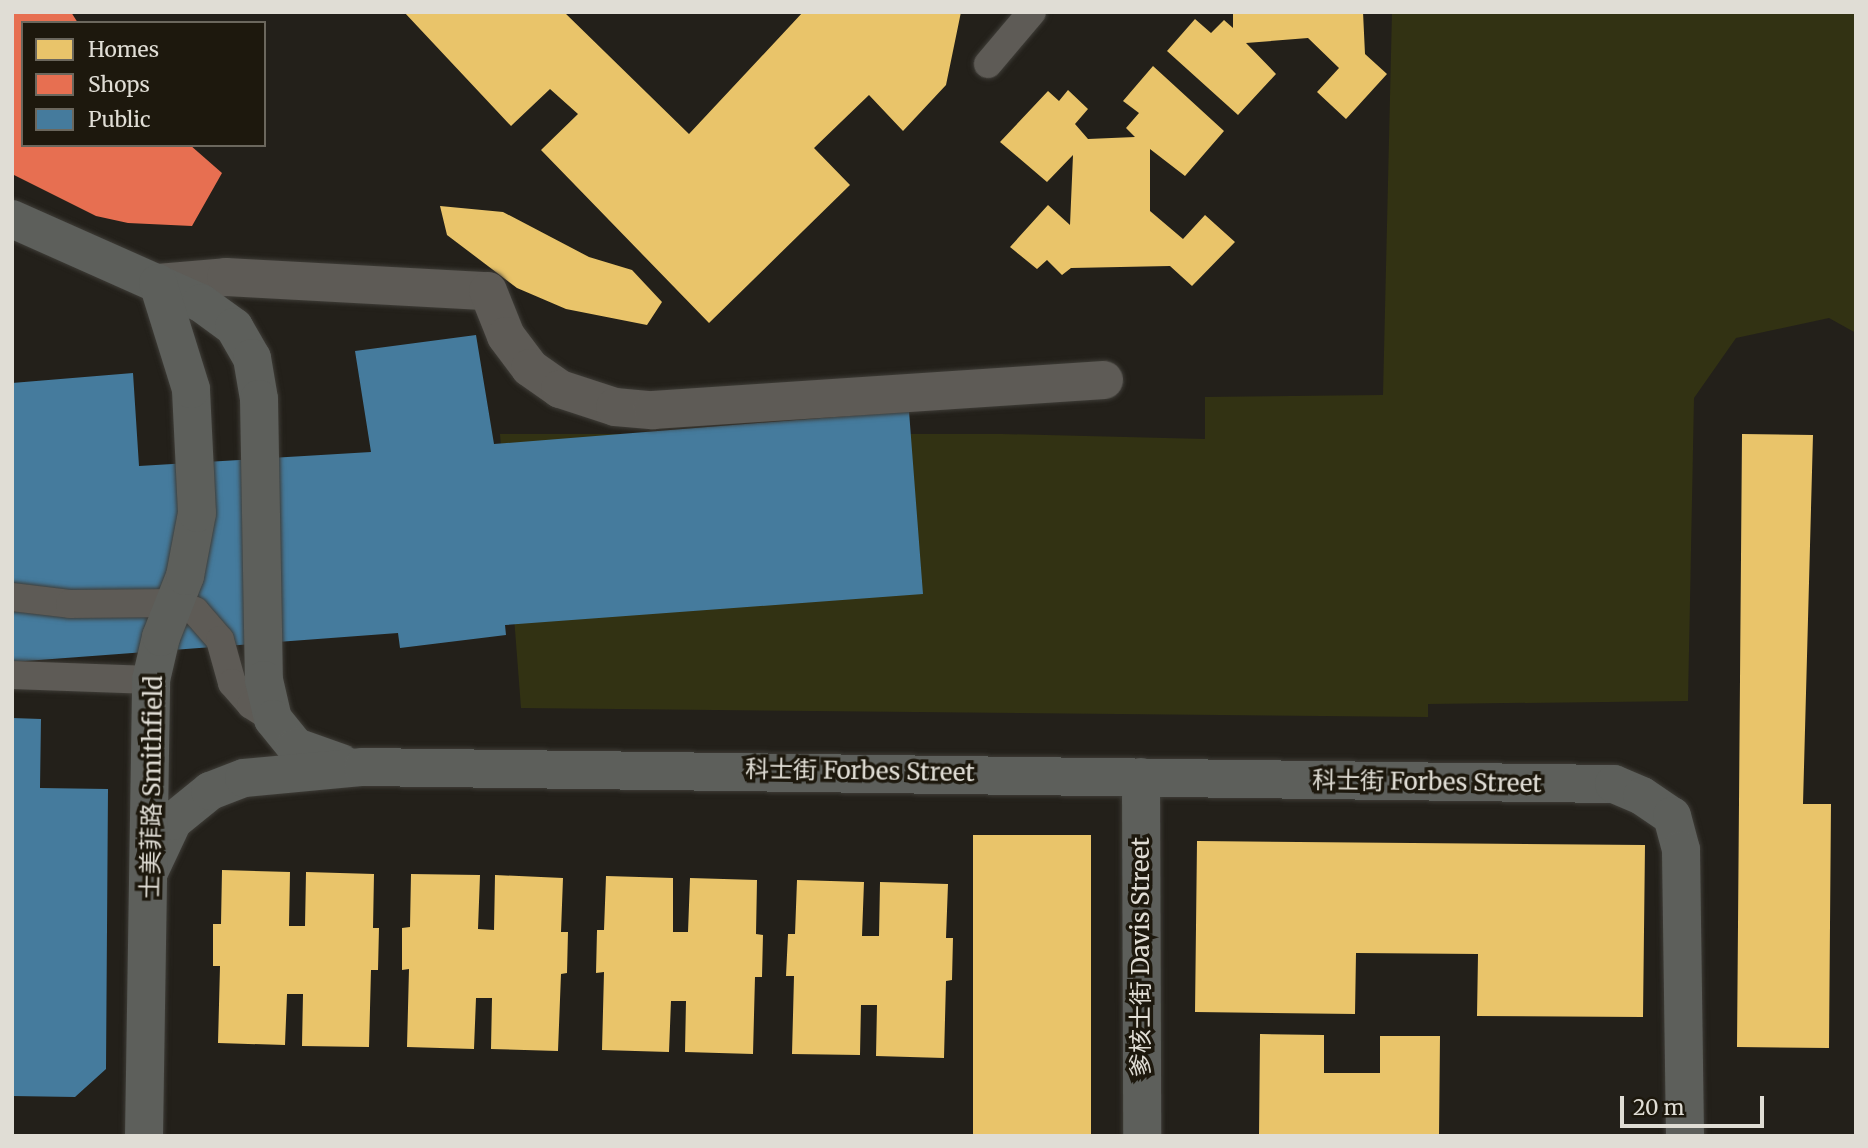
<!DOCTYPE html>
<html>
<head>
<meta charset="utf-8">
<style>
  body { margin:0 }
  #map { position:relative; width:1868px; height:1148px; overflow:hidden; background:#23201a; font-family:Merriweather,"Noto Sans TC",serif }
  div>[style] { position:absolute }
  .green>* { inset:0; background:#323213 }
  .homes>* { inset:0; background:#e9c46a; transform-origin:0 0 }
  .shops>* { inset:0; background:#e76f51 }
  .public>* { inset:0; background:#457b9d }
  .roads { filter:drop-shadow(0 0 2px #3e3c37) drop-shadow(0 0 2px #3e3c37) }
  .lane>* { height:28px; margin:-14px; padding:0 14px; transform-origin:14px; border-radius:14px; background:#5e5b56 }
  .street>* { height:38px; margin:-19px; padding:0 19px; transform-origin:19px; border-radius:19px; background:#5e5b56 }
  .secondary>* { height:38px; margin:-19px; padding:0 19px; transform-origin:19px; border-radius:19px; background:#5d5f5b }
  span { translate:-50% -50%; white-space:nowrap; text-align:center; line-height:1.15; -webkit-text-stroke:7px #1d180d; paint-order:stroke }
  .street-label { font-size:24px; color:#e0ddd5 }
  .frame { position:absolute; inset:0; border:14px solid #e0ddd5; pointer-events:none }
  .legend { position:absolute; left:21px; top:21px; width:245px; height:126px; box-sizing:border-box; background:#1d180d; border:2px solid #6b675d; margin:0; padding:9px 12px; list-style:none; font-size:21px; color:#e0ddd5 }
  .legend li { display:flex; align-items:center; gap:14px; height:35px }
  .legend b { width:35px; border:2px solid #6b675d }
  .scale { position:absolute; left:1620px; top:1096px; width:144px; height:32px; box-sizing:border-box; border:4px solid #e0ddd5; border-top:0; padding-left:9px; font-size:21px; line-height:24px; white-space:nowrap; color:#e0ddd5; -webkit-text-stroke:5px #1d180d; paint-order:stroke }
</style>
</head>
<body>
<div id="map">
  <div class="green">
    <div style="clip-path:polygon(1392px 12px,1856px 12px,1856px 333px,1829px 318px,1736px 338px,1694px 398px,1688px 701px,1428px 704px,1428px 717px,521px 708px,500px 434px,1002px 434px,1205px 439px,1205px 397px,1383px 395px)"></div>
  </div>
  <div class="homes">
    <div style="clip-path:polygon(36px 12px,46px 23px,23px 23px,23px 40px,14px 29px)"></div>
    <div style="clip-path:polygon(404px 12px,564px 12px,689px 134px,803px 12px,961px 12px,946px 85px,903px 131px,869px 95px,814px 148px,850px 185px,709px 323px,541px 150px,578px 114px,550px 89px,511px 126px)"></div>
    <div style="clip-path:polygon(1233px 12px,1363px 12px,1365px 54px,1387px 74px,1346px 119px,1317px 92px,1339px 68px,1308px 38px,1246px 43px,1276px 74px,1238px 115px,1167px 51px,1195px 19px,1211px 33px,1224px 20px,1233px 28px)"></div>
    <div style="clip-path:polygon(12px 43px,23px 57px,23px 102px,12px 110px)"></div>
    <div style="clip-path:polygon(1153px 66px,1224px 131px,1185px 176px,1150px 149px,1150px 211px,1183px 239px,1205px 215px,1235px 242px,1192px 286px,1170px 266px,1071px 268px,1062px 275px,1047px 260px,1037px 269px,1010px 247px,1048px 205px,1070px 225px,1073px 155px,1047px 182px,1000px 142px,1048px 91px,1059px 101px,1068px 90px,1088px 109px,1075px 124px,1088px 139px,1135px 137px,1126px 128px,1139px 113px,1123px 101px)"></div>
    <div style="clip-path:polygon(23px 117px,23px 145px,30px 145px,22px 151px,12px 139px,12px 125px)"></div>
    <div style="clip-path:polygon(55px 145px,85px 145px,66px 160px)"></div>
    <div style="clip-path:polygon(440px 206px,503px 212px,589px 257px,632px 270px,662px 302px,647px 325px,566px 309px,517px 288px,447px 235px)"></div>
    <div style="clip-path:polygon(1742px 434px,1813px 435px,1803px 804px,1831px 804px,1829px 1048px,1737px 1047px)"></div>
    <div style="left:973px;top:835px;width:118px;height:301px"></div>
    <div style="clip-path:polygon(1197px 841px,1645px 845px,1643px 1017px,1477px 1016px,1478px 954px,1356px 953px,1355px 1014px,1195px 1012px)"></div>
    <div style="clip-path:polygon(222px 870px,290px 872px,289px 926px,305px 926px,306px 872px,374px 874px,373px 928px,379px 928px,378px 970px,371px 970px,369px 1047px,302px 1046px,303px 994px,287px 994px,285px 1045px,218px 1043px,220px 966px,213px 966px,213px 924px,221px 924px)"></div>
    <div style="clip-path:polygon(411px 874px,480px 875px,478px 929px,494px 930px,495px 875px,563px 878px,561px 932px,568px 932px,567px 973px,561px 974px,558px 1051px,491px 1049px,492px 998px,476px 998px,474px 1049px,407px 1047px,409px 969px,402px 970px,402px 928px,410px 927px)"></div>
    <div style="clip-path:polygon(606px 876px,673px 878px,673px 932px,688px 932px,690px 878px,757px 880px,756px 934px,763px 935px,762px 977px,755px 977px,753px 1054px,685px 1052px,686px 1001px,671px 1001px,669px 1052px,602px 1050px,604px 972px,596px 973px,597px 930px,604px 930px)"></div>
    <div style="clip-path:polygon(797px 880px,864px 882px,862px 936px,879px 936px,880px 882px,948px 884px,946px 938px,953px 938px,952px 980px,946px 981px,944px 1058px,876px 1056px,877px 1005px,861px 1005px,860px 1055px,792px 1054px,794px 976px,786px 976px,788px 934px,795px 934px)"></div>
    <div style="clip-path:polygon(1260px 1034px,1324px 1035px,1324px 1073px,1380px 1073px,1380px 1036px,1440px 1036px,1439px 1136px,1259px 1136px)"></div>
  </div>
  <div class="shops">
    <div style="clip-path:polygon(12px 12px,71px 12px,78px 23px,23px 23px,23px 145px,190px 145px,222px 173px,192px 226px,128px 223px,96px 216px,12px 174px)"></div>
  </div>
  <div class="public">
    <div style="clip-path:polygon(476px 335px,494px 444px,909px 411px,923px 594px,505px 625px,506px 635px,400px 648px,398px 633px,12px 662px,12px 383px,133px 373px,139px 466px,371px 452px,355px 351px)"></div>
    <div style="clip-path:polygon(12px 718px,41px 719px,40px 788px,108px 789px,106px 1069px,75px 1097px,12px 1096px)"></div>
  </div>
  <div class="roads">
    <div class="lane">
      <div style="left:988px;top:64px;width:68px;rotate:-49.8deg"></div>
      <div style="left:12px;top:597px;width:58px;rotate:6.9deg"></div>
      <div style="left:70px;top:604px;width:105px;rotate:-0.5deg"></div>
      <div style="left:175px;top:603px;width:22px;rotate:22deg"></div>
      <div style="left:195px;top:611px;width:38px;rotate:49deg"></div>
      <div style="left:220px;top:640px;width:45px;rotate:74.4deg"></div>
      <div style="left:232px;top:683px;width:29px;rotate:49deg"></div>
      <div style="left:251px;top:705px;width:26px;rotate:32deg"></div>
      <div style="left:12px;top:675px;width:139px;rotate:2.1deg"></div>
    </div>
    <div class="street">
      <div style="left:158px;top:283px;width:68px;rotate:-5deg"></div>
      <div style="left:226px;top:277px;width:262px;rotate:3.1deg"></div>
      <div style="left:488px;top:291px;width:48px;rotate:68.2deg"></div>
      <div style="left:506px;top:336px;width:40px;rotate:53deg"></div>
      <div style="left:530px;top:368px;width:37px;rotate:35deg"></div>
      <div style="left:560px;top:389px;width:58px;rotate:18.1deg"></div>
      <div style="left:615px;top:407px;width:38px;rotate:5deg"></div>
      <div style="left:653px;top:410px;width:452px;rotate:-3.8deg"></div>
    </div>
    <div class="secondary">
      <div style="left:12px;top:219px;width:207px;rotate:24deg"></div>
      <div style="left:201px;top:303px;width:41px;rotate:36deg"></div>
      <div style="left:234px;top:327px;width:36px;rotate:60deg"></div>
      <div style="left:252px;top:358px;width:42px;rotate:80.3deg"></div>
      <div style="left:259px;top:399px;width:281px;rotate:89deg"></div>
      <div style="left:264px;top:680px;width:40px;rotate:77deg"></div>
      <div style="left:273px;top:719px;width:36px;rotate:51deg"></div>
      <div style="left:296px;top:747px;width:48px;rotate:19.6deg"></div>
      <div style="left:1141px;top:777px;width:359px;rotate:89.8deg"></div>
      <div style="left:150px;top:870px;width:54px;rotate:-64.9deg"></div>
      <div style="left:173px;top:821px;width:48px;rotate:-39deg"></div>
      <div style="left:210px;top:791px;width:36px;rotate:-21deg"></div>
      <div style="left:244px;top:778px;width:120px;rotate:-5.3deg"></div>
      <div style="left:363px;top:767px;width:1251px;rotate:0.78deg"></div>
      <div style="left:1614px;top:784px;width:30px;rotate:23deg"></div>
      <div style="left:1642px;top:796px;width:36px;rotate:34deg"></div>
      <div style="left:1672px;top:816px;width:35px;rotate:75deg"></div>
      <div style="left:1681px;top:850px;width:286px;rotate:89.2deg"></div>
      <div style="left:144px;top:1136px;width:456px;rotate:-89.1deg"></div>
      <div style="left:151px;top:680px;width:44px;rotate:-76.9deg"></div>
      <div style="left:161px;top:637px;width:66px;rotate:-68.5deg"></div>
      <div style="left:185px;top:576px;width:64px;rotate:-79.2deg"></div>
      <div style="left:197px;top:513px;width:124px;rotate:-92.8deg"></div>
      <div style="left:191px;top:389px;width:111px;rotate:-107.3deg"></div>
    </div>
  </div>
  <div class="street-label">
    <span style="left:860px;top:771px;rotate:1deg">科士街 Forbes Street</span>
    <span style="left:1427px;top:782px;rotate:1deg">科士街 Forbes Street</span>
    <span style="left:152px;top:787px;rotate:-89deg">士美菲路 Smithfield</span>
    <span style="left:1141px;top:957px;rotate:-90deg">爹核士街 Davis Street</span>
  </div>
  <div class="frame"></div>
  <ul class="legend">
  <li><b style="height:19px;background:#e9c46a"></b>Homes</li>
  <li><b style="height:19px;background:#e76f51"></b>Shops</li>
  <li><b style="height:19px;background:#457b9d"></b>Public</li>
  </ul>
  <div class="scale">20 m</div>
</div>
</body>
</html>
